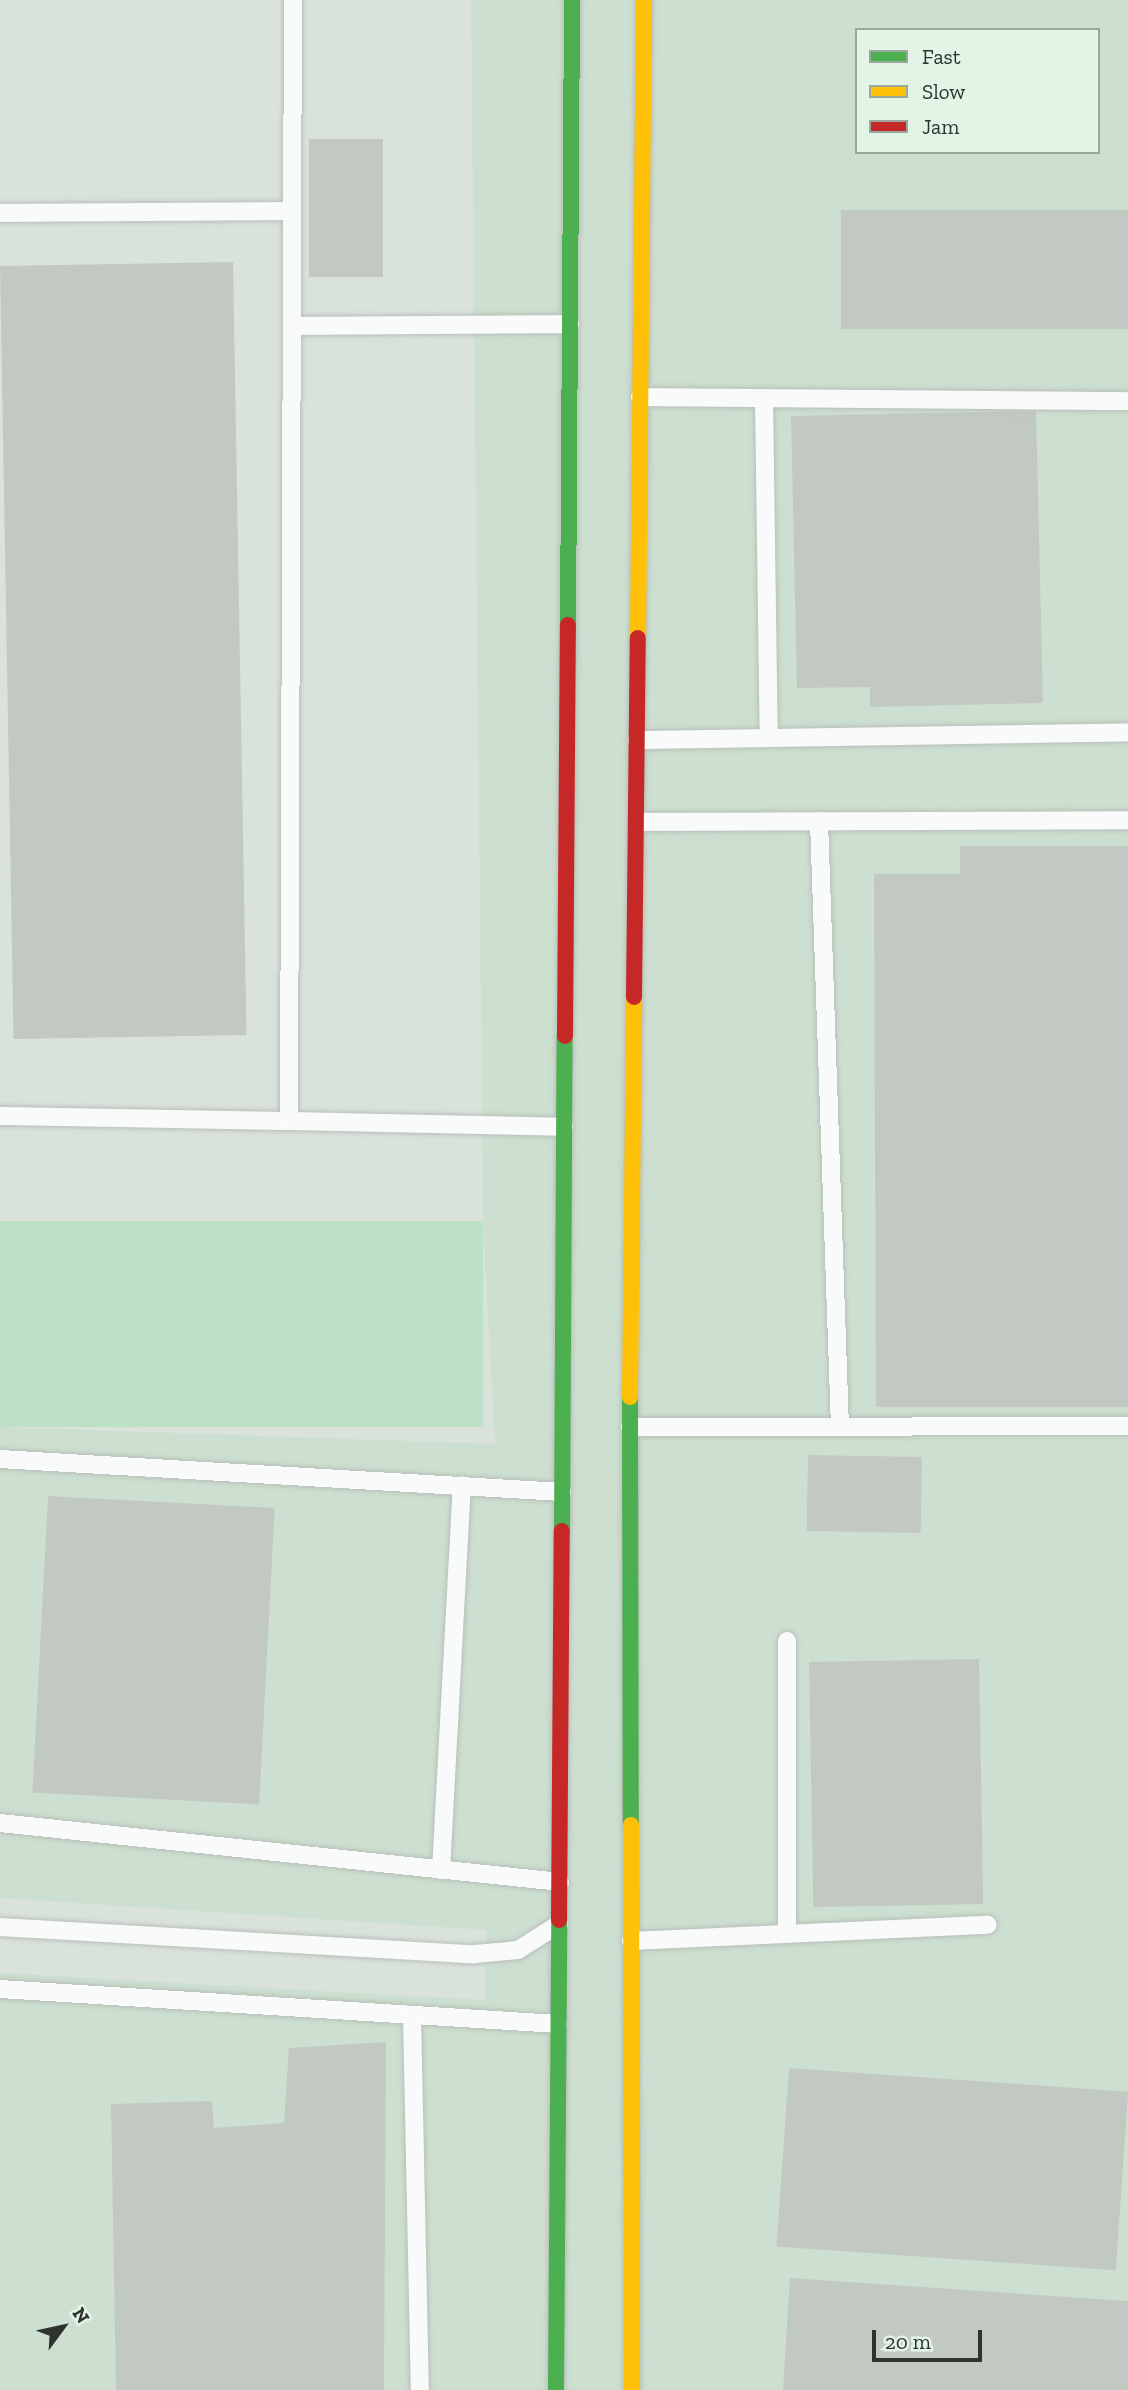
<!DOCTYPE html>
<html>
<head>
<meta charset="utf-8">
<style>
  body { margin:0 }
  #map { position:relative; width:1128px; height:2390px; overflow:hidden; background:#d9e3db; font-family:"Zilla Slab",serif }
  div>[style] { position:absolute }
  .built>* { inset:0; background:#cddfd0 }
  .green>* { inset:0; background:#bde1c6; transform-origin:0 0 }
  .building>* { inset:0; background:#c2c9c3; transform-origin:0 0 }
  .roads { filter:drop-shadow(0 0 2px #b8bfb9) drop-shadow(0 0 2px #b8bfb9) }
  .lane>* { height:18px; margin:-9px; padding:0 9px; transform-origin:9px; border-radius:9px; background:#f9fbfa }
  .fast>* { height:16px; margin:-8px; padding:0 8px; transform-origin:8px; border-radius:8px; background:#4caf50 }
  .slow>* { height:16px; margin:-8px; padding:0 8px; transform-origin:8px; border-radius:8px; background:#ffc107 }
  .jam>* { height:16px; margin:-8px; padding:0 8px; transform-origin:8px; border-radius:8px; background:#c62828 }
  span { translate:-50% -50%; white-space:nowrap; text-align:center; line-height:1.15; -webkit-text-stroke:7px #e2f4e6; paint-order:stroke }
  .legend { position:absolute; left:855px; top:28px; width:245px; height:126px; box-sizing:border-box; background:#e2f4e6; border:2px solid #9aa79c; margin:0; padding:9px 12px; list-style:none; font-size:21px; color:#2d342e }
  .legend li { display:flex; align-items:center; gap:14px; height:35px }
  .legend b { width:35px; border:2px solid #9aa79c }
  .north { position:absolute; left:28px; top:2292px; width:70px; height:70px; -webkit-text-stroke:5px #e2f4e6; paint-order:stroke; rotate:57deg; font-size:19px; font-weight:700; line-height:28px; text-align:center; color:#2d342e }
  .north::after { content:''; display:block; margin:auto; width:24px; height:32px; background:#2d342e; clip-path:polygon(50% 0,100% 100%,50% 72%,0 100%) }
  .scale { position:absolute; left:872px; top:2330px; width:110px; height:32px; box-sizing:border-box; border:4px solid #2d342e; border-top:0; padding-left:9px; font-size:21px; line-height:24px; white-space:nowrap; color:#2d342e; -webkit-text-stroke:5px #e2f4e6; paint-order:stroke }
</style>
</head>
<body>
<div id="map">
  <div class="built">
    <div style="clip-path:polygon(evenodd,471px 0,1128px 0,1128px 2390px,0 2390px,0 1973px,485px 2000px,486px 1930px,0 1898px,0 1427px,495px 1444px,483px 1223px,471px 0,857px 30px,1098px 30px,1098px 152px,857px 152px,857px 30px)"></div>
  </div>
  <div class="green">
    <div style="left:0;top:1221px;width:483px;height:206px"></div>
  </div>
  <div class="building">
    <div style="left:309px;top:139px;width:74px;height:138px"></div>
    <div style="left:1128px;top:210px;width:119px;height:287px;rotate:90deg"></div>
    <div style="left:233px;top:262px;width:773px;height:233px;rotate:89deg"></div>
    <div style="clip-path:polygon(1036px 411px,1043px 703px,870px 707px,870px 687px,797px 688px,791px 416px)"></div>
    <div style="clip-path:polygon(960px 846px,1128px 846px,1128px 1407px,876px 1407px,874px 874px,960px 874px)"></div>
    <div style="left:808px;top:1455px;width:114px;height:76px;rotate:1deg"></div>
    <div style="left:48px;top:1496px;width:227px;height:297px;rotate:3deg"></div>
    <div style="left:979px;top:1659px;width:245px;height:170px;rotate:89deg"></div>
    <div style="clip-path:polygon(386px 2042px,384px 2390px,116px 2390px,111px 2104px,212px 2101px,214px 2128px,284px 2123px,289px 2048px)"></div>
    <div style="left:789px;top:2068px;width:340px;height:179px;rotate:4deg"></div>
    <div style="clip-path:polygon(790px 2278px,1128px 2301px,1128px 2390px,783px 2390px)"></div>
  </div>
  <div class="roads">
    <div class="lane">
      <div style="left:0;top:213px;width:292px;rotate:-0.4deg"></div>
      <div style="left:292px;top:326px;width:278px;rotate:-0.4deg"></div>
      <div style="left:640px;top:397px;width:488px;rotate:0.5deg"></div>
      <div style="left:764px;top:398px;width:340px;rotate:89.2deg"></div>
      <div style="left:637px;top:740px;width:491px;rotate:-0.9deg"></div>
      <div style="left:819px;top:821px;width:606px;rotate:88.02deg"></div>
      <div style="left:637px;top:822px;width:491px;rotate:-0.2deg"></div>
      <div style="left:0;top:1116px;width:289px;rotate:1deg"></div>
      <div style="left:289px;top:1121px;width:1121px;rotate:-89.8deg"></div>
      <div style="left:289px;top:1121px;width:275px;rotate:1.2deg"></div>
      <div style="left:630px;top:1427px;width:498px;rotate:-0.1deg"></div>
      <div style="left:0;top:1459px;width:563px;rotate:3.36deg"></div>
      <div style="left:787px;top:1641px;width:293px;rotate:90deg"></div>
      <div style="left:0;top:1823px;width:563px;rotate:6.01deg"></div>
      <div style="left:441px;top:1870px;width:385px;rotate:-86.9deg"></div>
      <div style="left:0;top:1927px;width:476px;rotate:3.3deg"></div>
      <div style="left:475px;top:1954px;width:43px;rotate:-5.3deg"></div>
      <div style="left:518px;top:1950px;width:49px;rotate:-32.4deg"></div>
      <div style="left:631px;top:1941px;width:357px;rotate:-2.6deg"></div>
      <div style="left:0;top:1989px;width:559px;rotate:3.59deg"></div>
      <div style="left:412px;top:2015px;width:375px;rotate:88.8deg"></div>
    </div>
    <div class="fast">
      <div style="left:568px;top:625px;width:625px;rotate:-89.63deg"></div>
      <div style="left:630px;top:1397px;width:428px;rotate:89.9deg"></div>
      <div style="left:562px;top:1531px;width:495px;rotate:-89.7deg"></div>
      <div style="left:556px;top:2390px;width:470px;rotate:-89.6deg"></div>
    </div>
    <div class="slow">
      <div style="left:638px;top:638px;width:638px;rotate:-89.46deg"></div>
      <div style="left:630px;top:1397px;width:400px;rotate:-89.4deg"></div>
      <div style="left:631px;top:1825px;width:565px;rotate:89.9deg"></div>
    </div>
    <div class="jam">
      <div style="left:634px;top:997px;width:359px;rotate:-89.4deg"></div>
      <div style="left:565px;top:1036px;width:411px;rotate:-89.6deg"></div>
      <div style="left:559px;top:1920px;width:389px;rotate:-89.6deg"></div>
    </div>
  </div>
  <ul class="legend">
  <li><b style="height:9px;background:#4caf50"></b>Fast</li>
  <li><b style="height:9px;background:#ffc107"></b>Slow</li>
  <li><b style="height:9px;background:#c62828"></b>Jam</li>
  </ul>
  <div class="north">N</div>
  <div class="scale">20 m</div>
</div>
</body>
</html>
